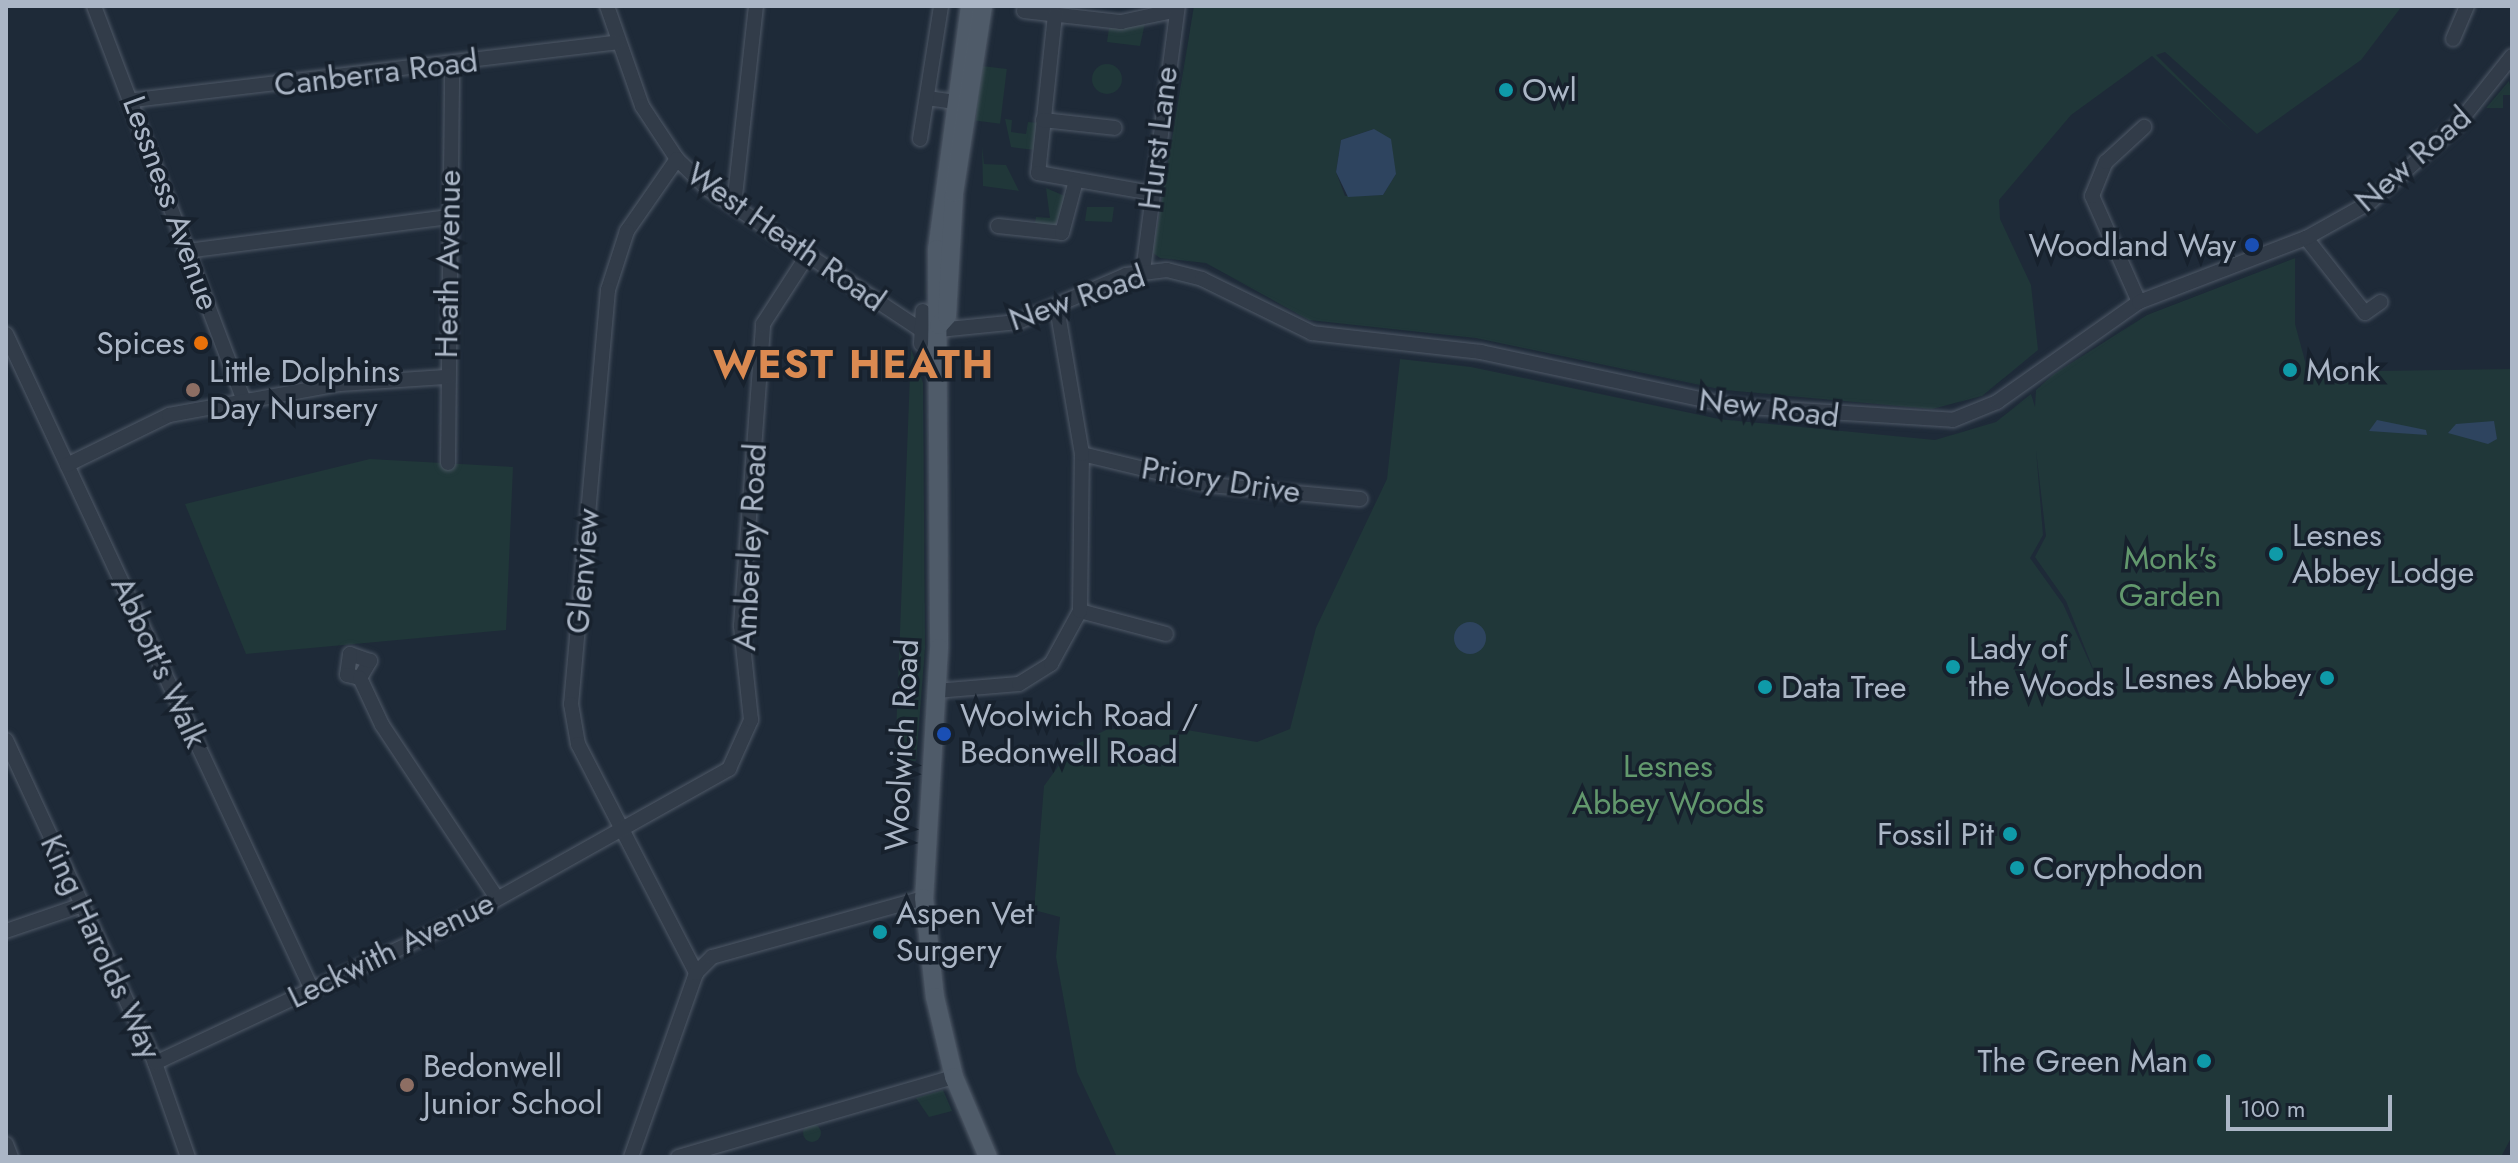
<!DOCTYPE html>
<html>
<head>
<meta charset="utf-8">
<style>
  body { margin:0 }
  #map { position:relative; width:2518px; height:1163px; overflow:hidden; background:#1e2a38; font-family:Jost,sans-serif }
  div>[style] { position:absolute }
  .green>* { inset:0; background:#203739; transform-origin:0 0 }
  .round { border-radius:50% }
  .water>* { inset:0; background:#2e445f }
  .roads { filter:drop-shadow(0 0 2px #4f5967) drop-shadow(0 0 2px #4f5967) }
  .minor>* { height:14px; margin:-7px; padding:0 7px; transform-origin:7px; border-radius:7px; background:#323c49 }
  .major>* { height:18px; margin:-9px; padding:0 9px; transform-origin:9px; border-radius:9px; background:#4f5b69 }
  .dots>* { width:22px; height:22px; translate:-50% -50%; box-sizing:border-box; border:4px solid #17212d; border-radius:50% }
  span { translate:-50% -50%; white-space:nowrap; text-align:center; line-height:1.15; -webkit-text-stroke:7px #17212d; paint-order:stroke }
  .street-label { font-size:32px; color:#abb6c6 }
  .poi-label { font-size:32px; color:#abb6c6 }
  .left { translate:0 -50%; text-align:left }
  .right { translate:-100% -50%; text-align:right }
  .park-label { font-size:32px; color:#62986d }
  .district-label { font-size:40px; color:#db8a51; font-weight:700; letter-spacing:2px }
  .frame { position:absolute; inset:0; border:8px solid #abb6c6; pointer-events:none }
  .scale { position:absolute; left:2226px; top:1095px; width:166px; height:36px; box-sizing:border-box; border:4px solid #abb6c6; border-top:0; padding-left:10px; font-size:24px; line-height:28px; white-space:nowrap; color:#abb6c6; -webkit-text-stroke:6px #17212d; paint-order:stroke }
</style>
</head>
<body>
<div id="map">
  <div class="green">
    <div style="clip-path:polygon(evenodd,1194px 6px,2402px 6px,2361px 60px,2257px 134px,2165px 52px,2156px 55px,2237px 136px,2152px 56px,2071px 115px,1999px 200px,2000px 219px,2031px 285px,2038px 350px,1982px 396px,1932px 409px,1724px 390px,1476px 338px,1309px 320px,1206px 263px,1160px 258px,1153px 253px,1194px 6px,1374px 129px,1396px 174px,1383px 195px,1345px 196px,1336px 172px,1341px 140px,1374px 129px)"></div>
    <div style="clip-path:polygon(1145px 23px,1140px 46px,1107px 42px,1109px 28px)"></div>
    <div class="round" style="left:1092px;top:64px;width:30px;height:30px"></div>
    <div style="left:982px;top:66px;width:25px;height:55px;rotate:7deg"></div>
    <div style="clip-path:polygon(2509px 81px,2512px 95px,2503px 95px,2503px 108px,2486px 108px)"></div>
    <div style="clip-path:polygon(1005px 119px,1012px 120px,1011px 132px,1026px 134px,1028px 122px,1038px 123px,1035px 150px,1011px 147px)"></div>
    <div style="clip-path:polygon(982px 146px,984px 164px,1006px 165px,1019px 191px,983px 186px)"></div>
    <div style="clip-path:polygon(1046px 188px,1067px 197px,1055px 226px,1035px 224px,1036px 217px,1050px 218px)"></div>
    <div style="clip-path:polygon(1087px 207px,1114px 207px,1112px 222px,1085px 221px)"></div>
    <div style="clip-path:polygon(evenodd,2295px 258px,2295px 324px,2308px 372px,2512px 369px,2512px 1136px,2501px 1157px,1117px 1157px,1077px 1072px,1056px 957px,1060px 917px,1034px 910px,1044px 786px,1073px 746px,1108px 729px,1187px 730px,1257px 742px,1290px 729px,1316px 628px,1387px 479px,1400px 359px,1471px 367px,1719px 419px,1935px 440px,1996px 422px,2031px 394px,2035px 407px,2036px 390px,2054px 374px,2147px 315px,2295px 258px,2036px 450px,2046px 536px,2035px 557px,2066px 601px,2098px 681px,2063px 604px,2030px 558px,2043px 535px,2036px 450px)"></div>
    <div style="clip-path:polygon(911px 349px,923px 383px,925px 648px,916px 761px,895px 760px)"></div>
    <div style="clip-path:polygon(370px 459px,513px 467px,506px 630px,246px 654px,185px 504px)"></div>
    <div style="clip-path:polygon(943px 1090px,952px 1111px,929px 1117px,916px 1098px)"></div>
    <div class="round" style="left:803px;top:1124px;width:18px;height:18px"></div>
  </div>
  <div class="water">
    <div style="clip-path:polygon(1374px 129px,1391px 139px,1396px 174px,1383px 195px,1348px 197px,1336px 172px,1341px 140px)"></div>
    <div style="clip-path:polygon(2377px 420px,2426px 430px,2427px 435px,2369px 431px)"></div>
    <div style="clip-path:polygon(2494px 421px,2497px 439px,2488px 444px,2448px 433px,2456px 424px)"></div>
    <div class="round" style="left:1454px;top:622px;width:32px;height:32px"></div>
  </div>
  <div class="roads">
    <div class="minor">
      <div style="left:94px;top:6px;width:423px;rotate:69.2deg"></div>
      <div style="left:607px;top:6px;width:106px;rotate:70.7deg"></div>
      <div style="left:642px;top:106px;width:64px;rotate:56.6deg"></div>
      <div style="left:677px;top:159px;width:43px;rotate:44.1deg"></div>
      <div style="left:708px;top:189px;width:252px;rotate:33.5deg"></div>
      <div style="left:1024px;top:11px;width:98px;rotate:6.5deg"></div>
      <div style="left:1121px;top:22px;width:57px;rotate:-12.1deg"></div>
      <div style="left:1055px;top:15px;width:159px;rotate:96.1deg"></div>
      <div style="left:1038px;top:173px;width:115px;rotate:10deg"></div>
      <div style="left:2453px;top:39px;width:36px;rotate:-67deg"></div>
      <div style="left:927px;top:98px;width:27px;rotate:8deg"></div>
      <div style="left:134px;top:100px;width:486px;rotate:-6.8deg"></div>
      <div style="left:1043px;top:120px;width:72px;rotate:6.3deg"></div>
      <div style="left:920px;top:139px;width:135px;rotate:-81deg"></div>
      <div style="left:677px;top:159px;width:88px;rotate:124.8deg"></div>
      <div style="left:627px;top:231px;width:62px;rotate:107.9deg"></div>
      <div style="left:608px;top:290px;width:416px;rotate:95.1deg"></div>
      <div style="left:571px;top:704px;width:41px;rotate:80.1deg"></div>
      <div style="left:578px;top:744px;width:258px;rotate:62.7deg"></div>
      <div style="left:734px;top:205px;width:200px;rotate:-83.7deg"></div>
      <div style="left:998px;top:226px;width:64px;rotate:6.2deg"></div>
      <div style="left:1062px;top:233px;width:51px;rotate:-75.1deg"></div>
      <div style="left:2306px;top:238px;width:95px;rotate:51.8deg"></div>
      <div style="left:2365px;top:313px;width:19px;rotate:-35deg"></div>
      <div style="left:187px;top:251px;width:263px;rotate:-7.4deg"></div>
      <div style="left:1143px;top:271px;width:267px;rotate:-82.5deg"></div>
      <div style="left:2139px;top:302px;width:116px;rotate:-113.9deg"></div>
      <div style="left:2092px;top:196px;width:37px;rotate:-68deg"></div>
      <div style="left:2106px;top:162px;width:52px;rotate:-42.6deg"></div>
      <div style="left:939px;top:330px;width:79px;rotate:-5.8deg"></div>
      <div style="left:1018px;top:322px;width:118px;rotate:-23.5deg"></div>
      <div style="left:1126px;top:275px;width:41px;rotate:-7deg"></div>
      <div style="left:1167px;top:270px;width:36px;rotate:14deg"></div>
      <div style="left:1202px;top:279px;width:123px;rotate:26.1deg"></div>
      <div style="left:1312px;top:333px;width:170px;rotate:6.4deg"></div>
      <div style="left:1481px;top:352px;width:258px;rotate:12.1deg"></div>
      <div style="left:1733px;top:406px;width:220px;rotate:3.6deg"></div>
      <div style="left:1953px;top:420px;width:48px;rotate:-22.2deg"></div>
      <div style="left:1997px;top:402px;width:174px;rotate:-35.2deg"></div>
      <div style="left:2139px;top:302px;width:179px;rotate:-21deg"></div>
      <div style="left:2306px;top:238px;width:72px;rotate:-29.1deg"></div>
      <div style="left:2369px;top:203px;width:118px;rotate:-41.6deg"></div>
      <div style="left:2457px;top:125px;width:88px;rotate:-51.4deg"></div>
      <div style="left:6px;top:334px;width:724px;rotate:64.99deg"></div>
      <div style="left:921px;top:344px;width:33px;rotate:-87deg"></div>
      <div style="left:1082px;top:454px;width:132px;rotate:13.6deg"></div>
      <div style="left:1210px;top:485px;width:151px;rotate:5.3deg"></div>
      <div style="left:448px;top:463px;width:399px;rotate:-89.4deg"></div>
      <div style="left:67px;top:465px;width:114px;rotate:-26.1deg"></div>
      <div style="left:169px;top:415px;width:174px;rotate:-10.3deg"></div>
      <div style="left:340px;top:384px;width:106px;rotate:-3.8deg"></div>
      <div style="left:1080px;top:611px;width:89px;rotate:15deg"></div>
      <div style="left:360px;top:678px;width:20px;rotate:-60deg"></div>
      <div style="left:370px;top:661px;width:21px;rotate:-161deg"></div>
      <div style="left:350px;top:654px;width:21px;rotate:98deg"></div>
      <div style="left:347px;top:675px;width:13px;rotate:13deg"></div>
      <div style="left:360px;top:678px;width:52px;rotate:64.9deg"></div>
      <div style="left:382px;top:725px;width:208px;rotate:56.4deg"></div>
      <div style="left:936px;top:691px;width:83px;rotate:-4.8deg"></div>
      <div style="left:1019px;top:684px;width:38px;rotate:-32deg"></div>
      <div style="left:1051px;top:664px;width:60px;rotate:-61.3deg"></div>
      <div style="left:1080px;top:611px;width:157px;rotate:-89.3deg"></div>
      <div style="left:1082px;top:454px;width:149px;rotate:-99.7deg"></div>
      <div style="left:6px;top:740px;width:356px;rotate:65.2deg"></div>
      <div style="left:155px;top:1063px;width:100px;rotate:70.7deg"></div>
      <div style="left:6px;top:931px;width:80px;rotate:-18.9deg"></div>
      <div style="left:155px;top:1063px;width:335px;rotate:-25.1deg"></div>
      <div style="left:458px;top:921px;width:311px;rotate:-29.3deg"></div>
      <div style="left:729px;top:769px;width:54px;rotate:-65.8deg"></div>
      <div style="left:751px;top:720px;width:95px;rotate:-96.1deg"></div>
      <div style="left:741px;top:626px;width:303px;rotate:-85.8deg"></div>
      <div style="left:763px;top:324px;width:81px;rotate:-57.1deg"></div>
      <div style="left:6px;top:1144px;width:14px;rotate:69deg"></div>
      <div style="left:631px;top:1157px;width:195px;rotate:-70.5deg"></div>
      <div style="left:696px;top:973px;width:23px;rotate:-45deg"></div>
      <div style="left:712px;top:957px;width:220px;rotate:-15.6deg"></div>
      <div style="left:678px;top:1157px;width:287px;rotate:-16.2deg"></div>
    </div>
    <div class="major">
      <div style="left:970px;top:6px;width:245px;rotate:97.7deg"></div>
      <div style="left:937px;top:249px;width:399px;rotate:89.7deg"></div>
      <div style="left:939px;top:648px;width:250px;rotate:93.4deg"></div>
      <div style="left:924px;top:898px;width:100px;rotate:83.7deg"></div>
      <div style="left:935px;top:997px;width:82px;rotate:76.6deg"></div>
      <div style="left:954px;top:1077px;width:87px;rotate:67deg"></div>
      <div style="left:939px;top:325px;width:12px;rotate:-48deg"></div>
      <div style="left:947px;top:316px;width:123px;rotate:-86.7deg"></div>
      <div style="left:954px;top:193px;width:189px;rotate:-81.2deg"></div>
    </div>
  </div>
  <div class="dots">
    <div style="left:1506px;top:90px;background:#0f9aa8"></div>
    <div style="left:2252px;top:245px;background:#1a4fb4"></div>
    <div style="left:201px;top:343px;background:#e8710a"></div>
    <div style="left:2290px;top:370px;background:#0f9aa8"></div>
    <div style="left:193px;top:390px;background:#8d6e63"></div>
    <div style="left:2276px;top:554px;background:#0f9aa8"></div>
    <div style="left:1953px;top:667px;background:#0f9aa8"></div>
    <div style="left:2327px;top:678px;background:#0f9aa8"></div>
    <div style="left:1765px;top:687px;background:#0f9aa8"></div>
    <div style="left:944px;top:734px;background:#1a4fb4"></div>
    <div style="left:2010px;top:834px;background:#0f9aa8"></div>
    <div style="left:2017px;top:868px;background:#0f9aa8"></div>
    <div style="left:880px;top:932px;background:#0f9aa8"></div>
    <div style="left:2204px;top:1061px;background:#0f9aa8"></div>
    <div style="left:407px;top:1085px;background:#8d6e63"></div>
  </div>
  <div class="street-label">
    <span style="left:376px;top:73px;rotate:-7deg">Canberra Road</span>
    <span style="left:1158px;top:138px;rotate:-83deg">Hurst Lane</span>
    <span style="left:2413px;top:159px;rotate:-41deg">New Road</span>
    <span style="left:171px;top:203px;rotate:70deg">Lessness Avenue</span>
    <span style="left:786px;top:237px;rotate:35deg">West Heath Road</span>
    <span style="left:448px;top:264px;rotate:-89deg">Heath Avenue</span>
    <span style="left:1077px;top:298px;rotate:-19deg">New Road</span>
    <span style="left:1769px;top:408px;rotate:7deg">New Road</span>
    <span style="left:1221px;top:480px;rotate:9deg">Priory Drive</span>
    <span style="left:750px;top:547px;rotate:-87deg">Amberley Road</span>
    <span style="left:583px;top:571px;rotate:-85deg">Glenview</span>
    <span style="left:159px;top:662px;rotate:65deg">Abbott's Walk</span>
    <span style="left:902px;top:745px;rotate:-87deg">Woolwich Road</span>
    <span style="left:101px;top:947px;rotate:65deg">King Harolds Way</span>
    <span style="left:391px;top:950px;rotate:-26deg">Leckwith Avenue</span>
  </div>
  <div class="poi-label">
    <span class="left" style="left:1522px;top:90px">Owl</span>
    <span class="right" style="left:2236px;top:245px">Woodland Way</span>
    <span class="right" style="left:185px;top:343px">Spices</span>
    <span class="left" style="left:2306px;top:370px">Monk</span>
    <span class="left" style="left:209px;top:390px">Little Dolphins<br>Day Nursery</span>
    <span class="left" style="left:2292px;top:554px">Lesnes<br>Abbey Lodge</span>
    <span class="left" style="left:1969px;top:667px">Lady of<br>the Woods</span>
    <span class="right" style="left:2311px;top:678px">Lesnes Abbey</span>
    <span class="left" style="left:1781px;top:687px">Data Tree</span>
    <span class="left" style="left:960px;top:734px">Woolwich Road /<br>Bedonwell Road</span>
    <span class="right" style="left:1994px;top:834px">Fossil Pit</span>
    <span class="left" style="left:2033px;top:868px">Coryphodon</span>
    <span class="left" style="left:896px;top:932px">Aspen Vet<br>Surgery</span>
    <span class="right" style="left:2188px;top:1061px">The Green Man</span>
    <span class="left" style="left:423px;top:1085px">Bedonwell<br>Junior School</span>
  </div>
  <div class="park-label">
    <span style="left:2170px;top:577px">Monk's<br>Garden</span>
    <span style="left:1668px;top:785px">Lesnes<br>Abbey Woods</span>
  </div>
  <div class="district-label">
    <span style="left:854px;top:364px">WEST HEATH</span>
  </div>
  <div class="frame"></div>
  <div class="scale">100 m</div>
</div>
</body>
</html>
